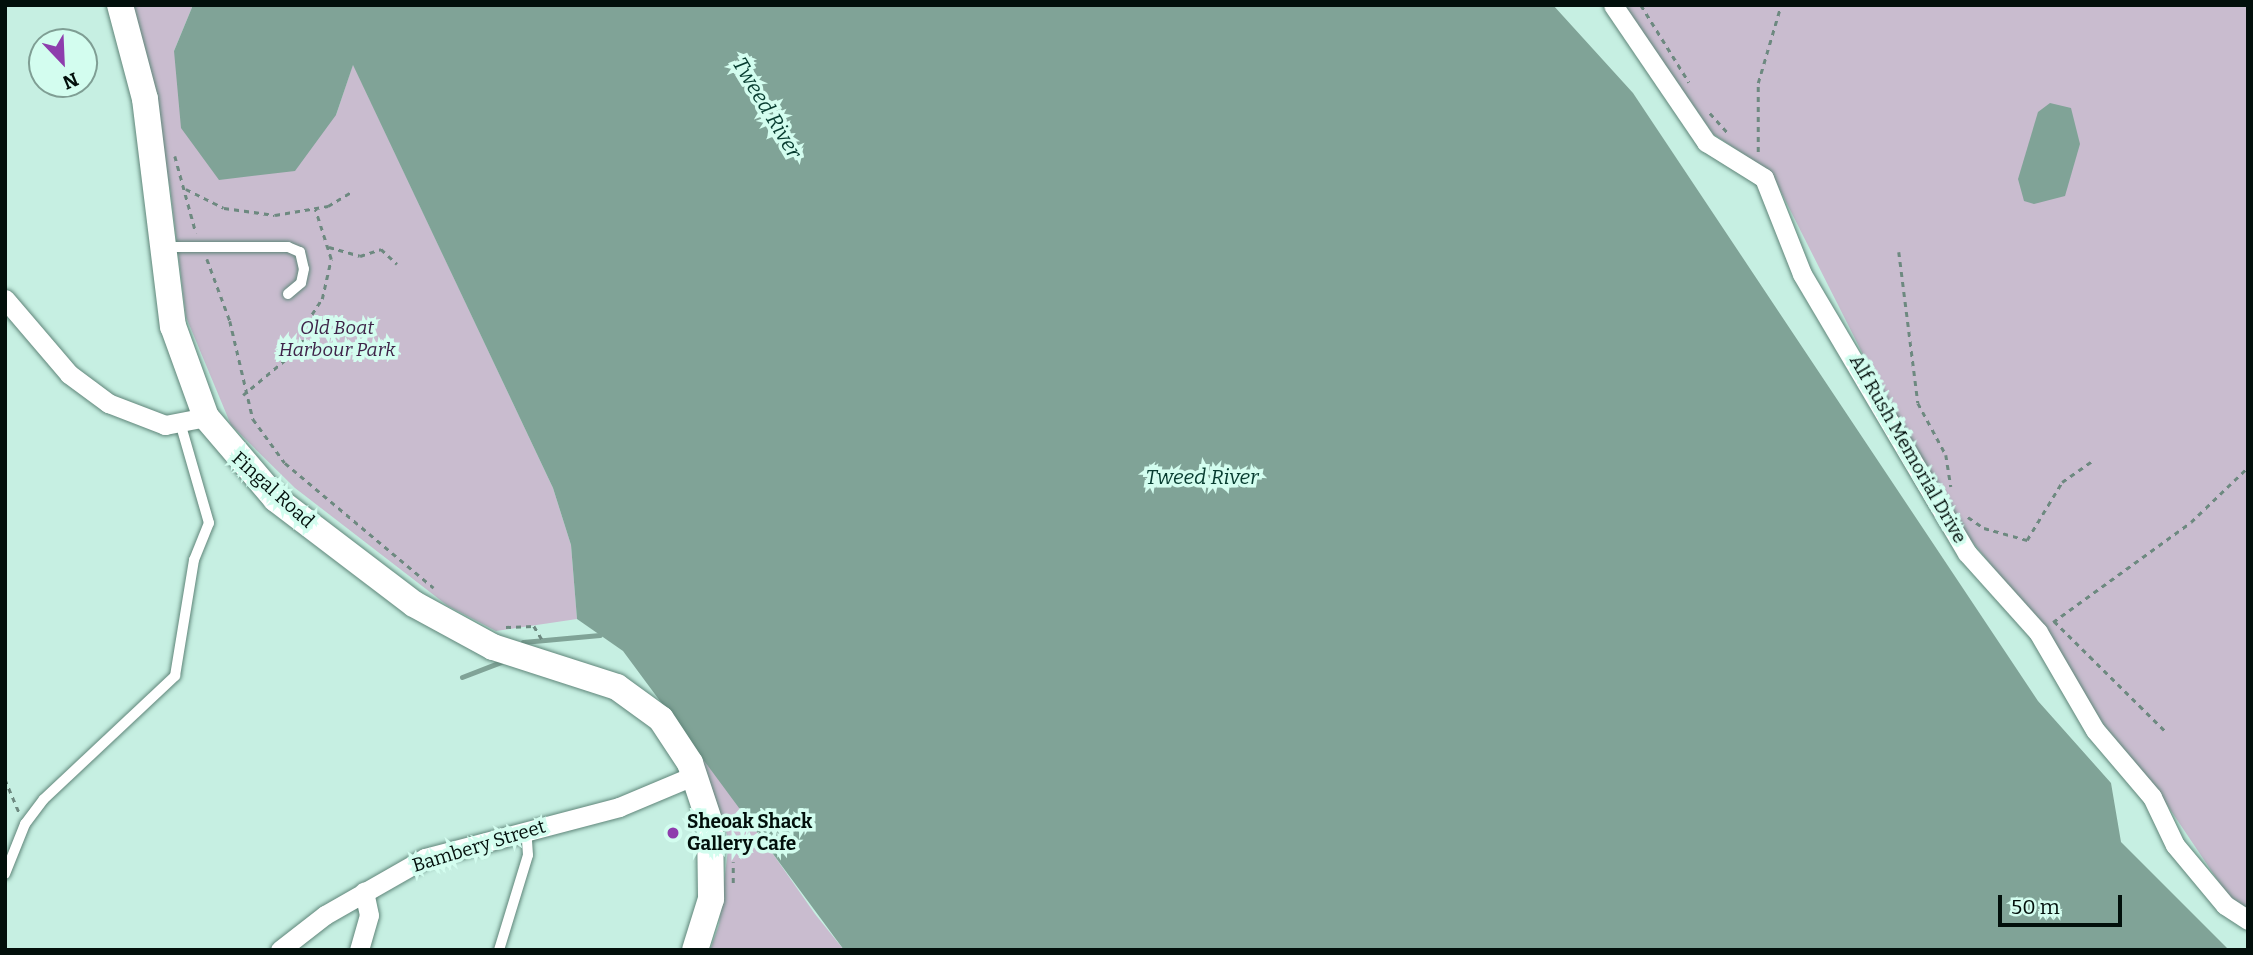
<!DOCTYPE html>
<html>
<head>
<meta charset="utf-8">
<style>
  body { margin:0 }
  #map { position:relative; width:2253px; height:955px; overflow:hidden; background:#c6efe2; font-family:Bitter,serif }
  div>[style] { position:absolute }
  .green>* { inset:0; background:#c9bccf }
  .water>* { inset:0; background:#80a397 }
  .stream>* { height:5px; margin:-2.5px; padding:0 2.5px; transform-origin:2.5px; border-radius:2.5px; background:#80a397 }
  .path>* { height:2.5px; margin-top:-1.25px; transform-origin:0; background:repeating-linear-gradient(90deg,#6d8980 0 5px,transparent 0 10px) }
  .roads { filter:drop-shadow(0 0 2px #5f8579) drop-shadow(0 0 2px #5f8579) }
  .lane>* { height:10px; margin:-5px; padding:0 5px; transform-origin:5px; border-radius:5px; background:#fff }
  .street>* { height:19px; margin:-9.5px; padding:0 9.5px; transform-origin:9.5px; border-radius:9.5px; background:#fff }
  .secondary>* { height:26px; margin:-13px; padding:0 13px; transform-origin:13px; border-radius:13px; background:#fff }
  .dots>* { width:19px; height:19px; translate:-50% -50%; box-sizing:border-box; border:4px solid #d3fdef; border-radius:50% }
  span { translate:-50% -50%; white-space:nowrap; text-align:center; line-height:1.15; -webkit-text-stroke:7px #d3fdef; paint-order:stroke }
  .park-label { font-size:19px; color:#3e2348; font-style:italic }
  .street-label { font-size:19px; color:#020f0b }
  .poi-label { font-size:19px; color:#020f0b; font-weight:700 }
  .left { translate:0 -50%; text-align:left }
  .water-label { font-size:21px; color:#073c30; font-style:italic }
  .frame { position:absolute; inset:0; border:7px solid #020f0b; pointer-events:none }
  .north { position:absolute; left:28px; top:28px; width:70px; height:70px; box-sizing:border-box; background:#d3fdef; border:2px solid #7f9e94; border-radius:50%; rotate:157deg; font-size:19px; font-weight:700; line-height:28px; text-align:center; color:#020f0b }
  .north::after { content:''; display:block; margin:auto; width:24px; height:32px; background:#8e3dad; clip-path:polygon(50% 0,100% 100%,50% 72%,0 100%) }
  .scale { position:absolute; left:1998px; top:895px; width:124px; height:32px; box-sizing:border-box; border:4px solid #020f0b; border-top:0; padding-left:9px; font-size:21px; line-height:24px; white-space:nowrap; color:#020f0b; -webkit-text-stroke:5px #d3fdef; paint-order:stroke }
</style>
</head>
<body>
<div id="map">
  <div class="green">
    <div style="clip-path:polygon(133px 5px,193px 5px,174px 51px,336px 115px,353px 64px,553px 488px,571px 545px,577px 619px,496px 631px,448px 606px,295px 488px,231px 425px,186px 317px,170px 187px)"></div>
    <div style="clip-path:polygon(1624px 5px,2248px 5px,2248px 908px,2229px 897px,2155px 787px,2104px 725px,2043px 628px,1964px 532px,1893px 414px,1771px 172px,1713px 134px)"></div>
    <div style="clip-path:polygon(698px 747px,815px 914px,844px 950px,710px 950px,719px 925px,729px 841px)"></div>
  </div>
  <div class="water">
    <div style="clip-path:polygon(193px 5px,1553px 5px,1633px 93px,2038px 701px,2111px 783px,2121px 842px,2229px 950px,844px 950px,623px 651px,577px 619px,571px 545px,553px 488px,353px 65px,336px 115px,295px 171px,219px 180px,181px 128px,174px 51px)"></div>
    <div style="clip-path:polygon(2050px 103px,2071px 108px,2080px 144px,2065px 196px,2034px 204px,2024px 201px,2018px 179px,2038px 112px)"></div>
  </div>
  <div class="stream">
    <div style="left:523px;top:642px;width:77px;rotate:-5.2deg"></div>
    <div style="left:462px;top:677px;width:42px;rotate:-21deg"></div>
  </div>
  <div class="path">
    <div style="left:1641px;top:5px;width:91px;rotate:58.1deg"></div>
    <div style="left:1710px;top:113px;width:28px;rotate:48deg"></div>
    <div style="left:1758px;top:152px;width:69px;rotate:-90deg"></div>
    <div style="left:1758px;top:83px;width:81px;rotate:-73.6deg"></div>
    <div style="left:175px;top:156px;width:80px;rotate:74.7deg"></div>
    <div style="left:186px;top:189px;width:42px;rotate:26.6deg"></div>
    <div style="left:224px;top:208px;width:51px;rotate:7.8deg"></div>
    <div style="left:275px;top:215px;width:54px;rotate:-9.6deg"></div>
    <div style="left:328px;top:206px;width:27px;rotate:-31deg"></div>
    <div style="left:329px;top:247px;width:32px;rotate:16deg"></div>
    <div style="left:360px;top:256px;width:22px;rotate:-18deg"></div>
    <div style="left:381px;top:249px;width:22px;rotate:43deg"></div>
    <div style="left:1899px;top:252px;width:152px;rotate:82.8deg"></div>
    <div style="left:1918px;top:403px;width:59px;rotate:61.7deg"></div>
    <div style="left:1946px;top:455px;width:32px;rotate:81deg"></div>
    <div style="left:207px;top:259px;width:66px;rotate:69.6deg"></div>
    <div style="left:230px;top:321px;width:101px;rotate:76.8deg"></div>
    <div style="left:253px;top:419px;width:54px;rotate:54deg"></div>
    <div style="left:285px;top:463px;width:194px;rotate:40deg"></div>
    <div style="left:243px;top:395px;width:78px;rotate:-39.8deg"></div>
    <div style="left:303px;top:345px;width:14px;rotate:-98deg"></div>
    <div style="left:301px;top:331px;width:38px;rotate:-57deg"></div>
    <div style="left:322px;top:299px;width:41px;rotate:-77.3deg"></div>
    <div style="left:331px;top:259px;width:52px;rotate:-107.7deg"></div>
    <div style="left:1968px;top:517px;width:19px;rotate:35deg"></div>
    <div style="left:1984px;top:528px;width:45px;rotate:15.6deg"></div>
    <div style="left:2027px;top:540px;width:68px;rotate:-58.9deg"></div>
    <div style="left:2062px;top:482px;width:38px;rotate:-35deg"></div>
    <div style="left:2054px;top:621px;width:156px;rotate:44.7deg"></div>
    <div style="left:2053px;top:622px;width:170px;rotate:-35.9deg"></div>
    <div style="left:2191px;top:522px;width:76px;rotate:-43.9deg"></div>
    <div style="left:506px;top:627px;width:28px;rotate:-2deg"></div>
    <div style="left:534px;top:626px;width:17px;rotate:59deg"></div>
    <div style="left:5px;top:779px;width:36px;rotate:67deg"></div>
    <div style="left:733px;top:883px;width:21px;rotate:-90deg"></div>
  </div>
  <div class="roads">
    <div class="lane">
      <div style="left:165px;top:247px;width:123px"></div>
      <div style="left:288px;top:247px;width:13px;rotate:23deg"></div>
      <div style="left:300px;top:252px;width:17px;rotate:77deg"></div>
      <div style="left:304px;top:269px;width:14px;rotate:102deg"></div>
      <div style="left:301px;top:283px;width:17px;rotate:140deg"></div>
      <div style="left:5px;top:874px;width:54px;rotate:-68.2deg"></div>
      <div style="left:25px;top:824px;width:31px;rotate:-53deg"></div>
      <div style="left:44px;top:799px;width:180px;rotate:-43.2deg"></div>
      <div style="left:175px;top:676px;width:118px;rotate:-80.7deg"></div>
      <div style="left:194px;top:560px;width:40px;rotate:-68deg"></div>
      <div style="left:209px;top:523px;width:101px;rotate:-106.1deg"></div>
      <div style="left:499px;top:950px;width:99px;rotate:-73deg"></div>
      <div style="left:528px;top:855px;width:26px;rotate:-94deg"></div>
    </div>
    <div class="street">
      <div style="left:1613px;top:5px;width:166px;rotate:55.8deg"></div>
      <div style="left:1706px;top:142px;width:68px;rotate:31.8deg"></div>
      <div style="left:1764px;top:178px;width:103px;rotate:68.4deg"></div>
      <div style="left:1802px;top:274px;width:324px;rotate:59.4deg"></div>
      <div style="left:1967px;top:553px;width:106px;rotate:48.1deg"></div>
      <div style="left:2038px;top:632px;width:113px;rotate:59.8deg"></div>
      <div style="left:2095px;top:730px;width:88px;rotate:49.6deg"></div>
      <div style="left:2152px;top:797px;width:53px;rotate:64.4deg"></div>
      <div style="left:2175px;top:845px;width:78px;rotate:50.2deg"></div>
      <div style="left:2225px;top:905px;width:27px;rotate:33deg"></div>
      <div style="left:5px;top:299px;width:99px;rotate:49.5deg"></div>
      <div style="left:69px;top:374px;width:49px;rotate:36.6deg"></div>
      <div style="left:108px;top:403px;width:61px;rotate:21.1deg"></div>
      <div style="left:165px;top:425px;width:42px;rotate:-11deg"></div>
      <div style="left:280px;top:950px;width:57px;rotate:-37.9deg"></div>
      <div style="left:325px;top:915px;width:115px;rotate:-29.7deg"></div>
      <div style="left:425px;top:858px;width:201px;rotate:-14.7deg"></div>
      <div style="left:619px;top:807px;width:82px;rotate:-22.8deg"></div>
      <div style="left:359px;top:950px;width:36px;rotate:-74deg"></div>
      <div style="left:369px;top:915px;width:24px;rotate:-102deg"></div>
    </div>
    <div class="secondary">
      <div style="left:120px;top:5px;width:97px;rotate:75.1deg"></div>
      <div style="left:145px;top:99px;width:229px;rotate:83deg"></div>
      <div style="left:173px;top:326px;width:97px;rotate:70.1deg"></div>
      <div style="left:206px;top:417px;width:108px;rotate:49.5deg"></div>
      <div style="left:276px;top:499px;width:173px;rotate:37.3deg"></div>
      <div style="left:414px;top:604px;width:90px;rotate:28.6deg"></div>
      <div style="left:493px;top:647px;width:130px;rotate:17.9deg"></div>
      <div style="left:617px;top:687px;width:54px;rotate:36deg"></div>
      <div style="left:661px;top:719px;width:53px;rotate:56.6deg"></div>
      <div style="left:690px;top:763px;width:63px;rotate:71.6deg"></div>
      <div style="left:710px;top:823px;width:76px;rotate:89.2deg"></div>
      <div style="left:711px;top:899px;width:53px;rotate:107.4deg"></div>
    </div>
  </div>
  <div class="dots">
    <div style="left:673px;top:833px;background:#8e3dad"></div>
  </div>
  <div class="park-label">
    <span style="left:337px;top:339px">Old Boat<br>Harbour Park</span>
  </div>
  <div class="street-label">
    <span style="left:1908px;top:449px;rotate:60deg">Alf Rush Memorial Drive</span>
    <span style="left:273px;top:490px;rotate:42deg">Fingal Road</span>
    <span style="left:479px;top:846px;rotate:-17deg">Bambery Street</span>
  </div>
  <div class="poi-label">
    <span class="left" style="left:687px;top:833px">Sheoak Shack<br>Gallery Cafe</span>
  </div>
  <div class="water-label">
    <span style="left:767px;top:108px;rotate:59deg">Tweed River</span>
    <span style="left:1202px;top:477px">Tweed River</span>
  </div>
  <div class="frame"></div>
  <div class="north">N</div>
  <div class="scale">50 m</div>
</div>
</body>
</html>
